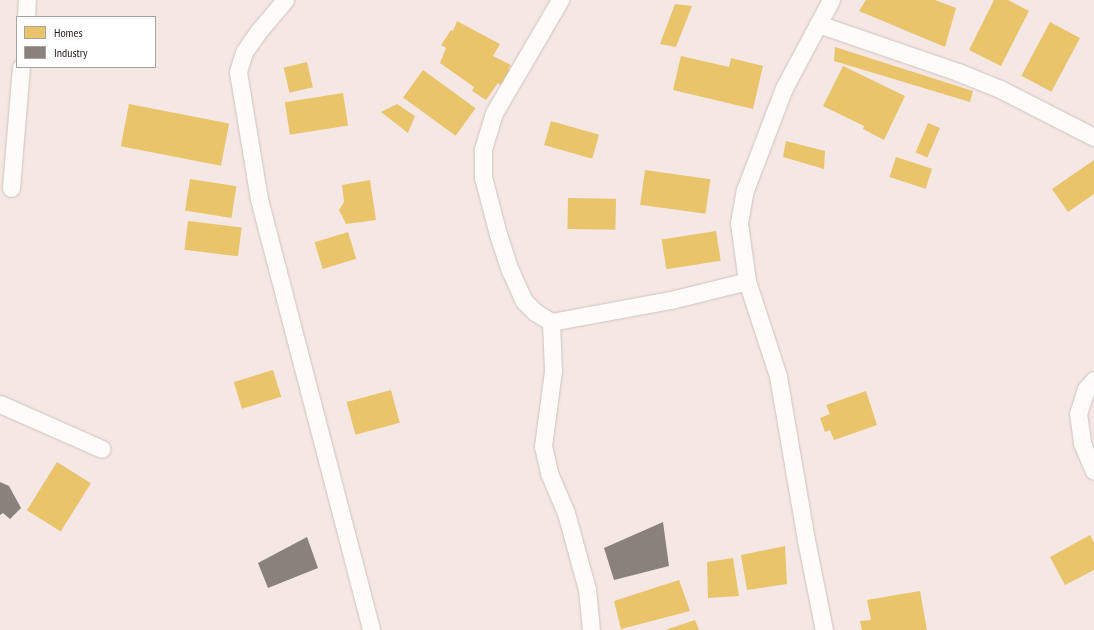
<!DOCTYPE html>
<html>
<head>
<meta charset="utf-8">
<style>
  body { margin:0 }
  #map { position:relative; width:1094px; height:630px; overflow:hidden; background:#f5e7e4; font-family:"PT Sans Narrow",sans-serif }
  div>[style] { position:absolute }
  .homes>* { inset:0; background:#e9c46a; transform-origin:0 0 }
  .industry>* { inset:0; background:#8a817c }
  .roads { filter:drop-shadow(0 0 1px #cfc3c0) drop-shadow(0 0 1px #cfc3c0) }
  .minor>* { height:17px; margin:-8.5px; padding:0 8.5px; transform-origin:8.5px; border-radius:8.5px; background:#fefbfb }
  span { translate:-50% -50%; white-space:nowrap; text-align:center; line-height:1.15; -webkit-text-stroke:4px #fff; paint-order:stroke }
  .legend { position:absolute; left:16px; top:16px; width:140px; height:52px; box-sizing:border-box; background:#fff; border:1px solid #a8a3a2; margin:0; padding:5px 7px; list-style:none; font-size:12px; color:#251a17 }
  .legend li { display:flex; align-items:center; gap:8px; height:20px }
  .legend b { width:20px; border:1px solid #a8a3a2 }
</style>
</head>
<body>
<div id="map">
  <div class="homes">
    <div style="clip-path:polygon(866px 0,935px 0,956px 8px,945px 47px,859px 11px)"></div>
    <div style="clip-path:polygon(994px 0,1008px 0,1029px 11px,1001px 66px,969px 50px)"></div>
    <div style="clip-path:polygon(675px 4px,692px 6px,676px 47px,660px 44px)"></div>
    <div style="clip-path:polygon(457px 21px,500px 44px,493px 56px,511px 65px,508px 69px,512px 71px,502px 86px,498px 83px,486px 100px,472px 91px,474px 87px,440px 63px,446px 48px,441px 45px,451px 30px,453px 31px)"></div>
    <div style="left:1050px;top:22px;width:34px;height:61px;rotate:28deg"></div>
    <div style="clip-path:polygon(835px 47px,973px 91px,970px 102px,834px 61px)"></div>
    <div style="clip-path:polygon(681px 56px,729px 67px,731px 58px,763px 66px,753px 109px,673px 90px)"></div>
    <div style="left:307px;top:62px;width:26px;height:24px;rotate:77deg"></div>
    <div style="clip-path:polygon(843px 66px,905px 96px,884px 140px,863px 129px,864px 126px,823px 106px)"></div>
    <div style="left:423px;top:70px;width:65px;height:34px;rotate:36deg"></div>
    <div style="left:343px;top:93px;width:33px;height:59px;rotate:81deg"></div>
    <div style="left:129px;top:104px;width:102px;height:43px;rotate:11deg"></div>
    <div style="clip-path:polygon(397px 104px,415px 116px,408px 133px,381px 112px)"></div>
    <div style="left:551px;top:121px;width:50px;height:25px;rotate:16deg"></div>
    <div style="left:928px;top:123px;width:13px;height:32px;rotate:23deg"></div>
    <div style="clip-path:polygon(786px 141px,825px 151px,824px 169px,783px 157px)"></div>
    <div style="left:896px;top:157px;width:38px;height:21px;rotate:18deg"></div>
    <div style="clip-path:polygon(1094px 160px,1094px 194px,1068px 212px,1052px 189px)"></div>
    <div style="left:645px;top:170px;width:66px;height:35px;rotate:8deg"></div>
    <div style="left:190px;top:179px;width:47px;height:32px;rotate:9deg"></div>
    <div style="clip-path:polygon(370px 180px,376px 220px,346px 224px,339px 210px,344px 202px,342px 185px)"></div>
    <div style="left:568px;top:198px;width:48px;height:31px;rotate:1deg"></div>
    <div style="left:188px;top:221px;width:54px;height:29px;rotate:7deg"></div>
    <div style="left:716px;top:231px;width:30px;height:55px;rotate:81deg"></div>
    <div style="left:348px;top:232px;width:28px;height:35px;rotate:73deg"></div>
    <div style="left:273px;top:370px;width:28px;height:41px;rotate:73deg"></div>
    <div style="left:391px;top:390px;width:34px;height:46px;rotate:75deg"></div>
    <div style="clip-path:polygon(866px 391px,877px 425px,834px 440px,830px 430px,825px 432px,820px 418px,830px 414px,826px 405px)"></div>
    <div style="left:57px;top:462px;width:40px;height:57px;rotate:32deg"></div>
    <div style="clip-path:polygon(1090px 535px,1094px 543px,1094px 570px,1065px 585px,1050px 557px)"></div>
    <div style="clip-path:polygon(785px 546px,787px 584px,747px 590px,741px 555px)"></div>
    <div style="clip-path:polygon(733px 558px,739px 596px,708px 598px,707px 562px)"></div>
    <div style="clip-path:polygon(679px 580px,690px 611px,621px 629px,614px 601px)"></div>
    <div style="clip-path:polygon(920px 591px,927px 630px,862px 630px,860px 621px,871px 620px,867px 600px)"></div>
    <div style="clip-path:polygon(695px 620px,699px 630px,665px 630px)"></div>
  </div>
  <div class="industry">
    <div style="clip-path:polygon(0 482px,9px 486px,21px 508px,10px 519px,3px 513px,0 515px)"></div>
    <div style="clip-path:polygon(663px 522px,669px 566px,614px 580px,604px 548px)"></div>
    <div style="clip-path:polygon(307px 537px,318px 568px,268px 588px,258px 563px)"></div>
  </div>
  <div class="roads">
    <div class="minor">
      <div style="left:285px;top:0;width:42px;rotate:130.2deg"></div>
      <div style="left:258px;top:32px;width:24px;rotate:125deg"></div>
      <div style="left:244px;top:52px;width:21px;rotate:107deg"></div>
      <div style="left:238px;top:72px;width:129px;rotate:80.6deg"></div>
      <div style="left:259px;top:199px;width:445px;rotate:75.4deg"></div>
      <div style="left:560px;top:0;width:131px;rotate:120.3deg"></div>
      <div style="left:494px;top:113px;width:39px;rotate:107deg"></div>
      <div style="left:483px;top:150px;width:27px;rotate:90deg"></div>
      <div style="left:483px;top:177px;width:59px;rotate:75.3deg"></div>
      <div style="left:498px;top:234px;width:38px;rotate:72deg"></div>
      <div style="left:510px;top:270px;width:34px;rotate:66deg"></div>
      <div style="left:524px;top:301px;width:16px;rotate:45deg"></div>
      <div style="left:535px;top:312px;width:19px;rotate:32deg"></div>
      <div style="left:551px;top:322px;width:122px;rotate:-10.4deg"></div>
      <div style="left:671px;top:300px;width:78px;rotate:-14deg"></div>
      <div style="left:26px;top:17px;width:17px;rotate:-87deg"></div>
      <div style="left:818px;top:24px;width:148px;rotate:18.9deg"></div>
      <div style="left:958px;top:72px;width:45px;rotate:22deg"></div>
      <div style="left:1000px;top:89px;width:106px;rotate:27.1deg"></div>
      <div style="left:11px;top:188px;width:121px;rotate:-85.3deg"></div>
      <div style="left:551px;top:322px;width:49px;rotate:87.7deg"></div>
      <div style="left:553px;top:371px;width:76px;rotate:97.6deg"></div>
      <div style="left:543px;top:446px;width:28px;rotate:77deg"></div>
      <div style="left:549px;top:473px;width:43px;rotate:67deg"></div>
      <div style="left:566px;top:513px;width:79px;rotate:74.6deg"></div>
      <div style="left:587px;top:589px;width:41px;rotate:84.4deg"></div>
      <div style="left:1094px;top:380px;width:12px;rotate:132deg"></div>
      <div style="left:1086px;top:389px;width:25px;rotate:108deg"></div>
      <div style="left:1078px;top:413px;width:30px;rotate:82deg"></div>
      <div style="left:1082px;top:443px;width:30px;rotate:67deg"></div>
      <div style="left:0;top:404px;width:111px;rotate:23.8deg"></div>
      <div style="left:824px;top:630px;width:92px;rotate:-101.3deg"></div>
      <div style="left:806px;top:540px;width:166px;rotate:-99.7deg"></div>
      <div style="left:778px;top:376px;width:100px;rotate:-108.1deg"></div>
      <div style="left:747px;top:281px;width:59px;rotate:-97.9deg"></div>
      <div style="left:739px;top:223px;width:34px;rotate:-80deg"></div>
      <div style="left:745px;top:190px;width:109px;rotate:-69.1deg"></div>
      <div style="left:784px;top:88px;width:100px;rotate:-61.9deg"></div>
    </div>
  </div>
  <ul class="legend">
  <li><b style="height:11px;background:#e9c46a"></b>Homes</li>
  <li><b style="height:11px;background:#8a817c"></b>Industry</li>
  </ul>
</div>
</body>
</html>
